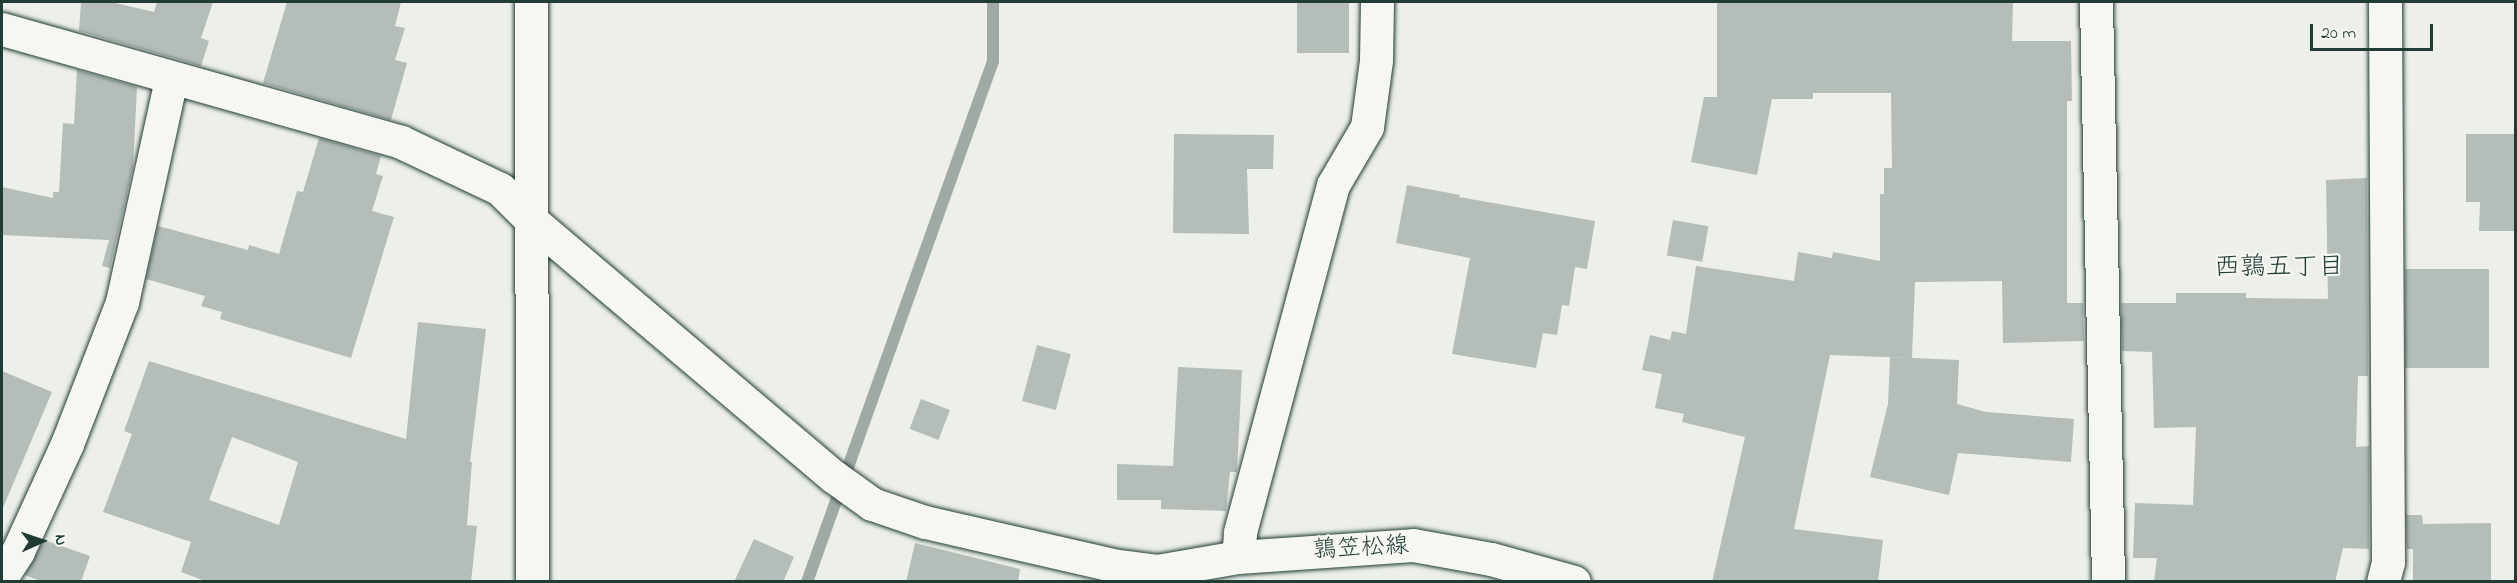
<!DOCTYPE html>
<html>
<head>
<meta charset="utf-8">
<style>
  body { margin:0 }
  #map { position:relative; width:2517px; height:583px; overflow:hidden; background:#edefea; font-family:"Indie Flower","Klee One",sans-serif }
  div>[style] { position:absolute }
  .stream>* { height:12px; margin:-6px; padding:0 6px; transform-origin:6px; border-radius:6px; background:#9faaa4 }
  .building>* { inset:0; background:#b4bdb8; transform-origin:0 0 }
  .roads { filter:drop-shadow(0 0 2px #1f3d34) drop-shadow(0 0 2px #1f3d34) }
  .minor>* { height:33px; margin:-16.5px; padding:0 16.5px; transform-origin:16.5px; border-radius:16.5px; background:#f6f6f2 }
  .major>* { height:33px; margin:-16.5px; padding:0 16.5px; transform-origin:16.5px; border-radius:16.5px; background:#f6f6f2 }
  span { translate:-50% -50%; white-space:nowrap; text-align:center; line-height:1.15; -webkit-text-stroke:4.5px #f6f6f2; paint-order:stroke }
  .street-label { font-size:24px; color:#1f3d34 }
  .neighbourhood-label { font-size:26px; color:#1f3d34 }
  .frame { position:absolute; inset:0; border:3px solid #1f3d34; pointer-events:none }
  .north { position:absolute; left:12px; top:511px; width:60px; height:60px; -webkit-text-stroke:4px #f6f6f2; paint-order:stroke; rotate:87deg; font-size:16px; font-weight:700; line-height:24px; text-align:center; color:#1f3d34 }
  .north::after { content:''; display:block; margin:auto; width:21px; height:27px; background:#1f3d34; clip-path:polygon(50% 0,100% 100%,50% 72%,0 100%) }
  .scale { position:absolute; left:2310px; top:24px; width:123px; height:27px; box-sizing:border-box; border:3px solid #1f3d34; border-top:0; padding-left:8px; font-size:18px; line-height:21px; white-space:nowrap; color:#1f3d34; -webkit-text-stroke:4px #f6f6f2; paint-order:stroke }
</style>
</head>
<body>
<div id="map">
  <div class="stream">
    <div style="left:807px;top:582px;width:553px;rotate:-70.35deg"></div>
    <div style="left:993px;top:61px;width:59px;rotate:-90deg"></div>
  </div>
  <div class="building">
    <div style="clip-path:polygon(81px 2px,111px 2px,154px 12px,157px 2px,213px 2px,201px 38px,209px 41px,201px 66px,79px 31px)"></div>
    <div style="clip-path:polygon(287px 2px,401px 2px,395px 26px,405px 28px,395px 60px,407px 63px,391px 120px,263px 83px)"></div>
    <div style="left:1297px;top:2px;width:52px;height:51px"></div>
    <div style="clip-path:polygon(1717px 2px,2013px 2px,2012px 41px,2071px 41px,2072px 101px,2067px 101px,2067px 303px,2083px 303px,2084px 341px,2003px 343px,2002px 281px,1915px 282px,1912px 358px,1830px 355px,1794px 529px,1883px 540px,1878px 582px,1712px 582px,1745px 437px,1682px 422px,1684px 414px,1655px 408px,1662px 374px,1642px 370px,1650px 335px,1670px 340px,1672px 331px,1686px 334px,1696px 266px,1794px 281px,1798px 252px,1832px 258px,1833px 252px,1880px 261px,1880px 194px,1884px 194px,1884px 168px,1892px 168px,1891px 93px,1813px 93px,1813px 99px,1772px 99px,1757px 175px,1691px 162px,1704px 97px,1717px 97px)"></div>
    <div style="clip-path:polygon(77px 70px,137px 87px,133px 167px,110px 268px,102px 266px,109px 240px,2px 235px,2px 187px,53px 198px,53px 192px,59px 192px,63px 123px,74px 124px)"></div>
    <div style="clip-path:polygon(1174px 134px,1274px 135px,1273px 169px,1247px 169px,1249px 234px,1173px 233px)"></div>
    <div style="clip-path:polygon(2466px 134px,2516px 134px,2516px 231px,2479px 231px,2480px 202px,2466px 202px)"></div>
    <div style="clip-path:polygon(319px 138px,381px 156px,376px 174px,383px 176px,372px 211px,394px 217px,351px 358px,220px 319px,222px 312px,201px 306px,205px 296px,146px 279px,158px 226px,248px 250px,249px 245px,279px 254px,297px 191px,303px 192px)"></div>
    <div style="clip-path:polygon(2367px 178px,2368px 376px,2358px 376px,2356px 447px,2369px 446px,2369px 549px,2343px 548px,2335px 582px,2154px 582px,2157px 558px,2133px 558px,2135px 503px,2193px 505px,2196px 427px,2154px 428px,2152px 352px,2122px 351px,2121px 303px,2176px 303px,2176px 293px,2246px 293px,2246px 298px,2328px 299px,2326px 180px)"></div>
    <div style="clip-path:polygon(1407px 185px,1460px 195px,1459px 197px,1595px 221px,1587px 269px,1575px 267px,1569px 306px,1562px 305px,1557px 335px,1543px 333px,1536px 368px,1452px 354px,1470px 258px,1396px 243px)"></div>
    <div style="left:1673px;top:220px;width:36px;height:36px;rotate:10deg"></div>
    <div style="left:2405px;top:269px;width:84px;height:99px"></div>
    <div style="clip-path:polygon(evenodd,418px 322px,486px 329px,470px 462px,472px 462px,467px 525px,477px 526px,471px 582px,208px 582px,181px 572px,191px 542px,103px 512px,132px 434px,124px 431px,149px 361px,406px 439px,418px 322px,232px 437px,298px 462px,279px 525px,209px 500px,232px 437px)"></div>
    <div style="left:1037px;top:345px;width:35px;height:58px;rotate:15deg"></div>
    <div style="clip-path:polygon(1890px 357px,1959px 360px,1957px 404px,1986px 412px,2074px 419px,2071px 462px,1958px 453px,1949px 495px,1870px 477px,1888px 404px)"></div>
    <div style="clip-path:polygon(1178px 367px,1242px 370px,1237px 470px,1237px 472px,1230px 472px,1226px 511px,1161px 509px,1161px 500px,1117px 500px,1117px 464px,1173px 466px)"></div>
    <div style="clip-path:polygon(2px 371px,52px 392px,2px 510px)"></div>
    <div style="left:921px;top:399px;width:31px;height:32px;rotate:21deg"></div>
    <div style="clip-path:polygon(2406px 515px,2422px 515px,2423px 524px,2491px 523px,2491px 582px,2413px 582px,2413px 549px,2407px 549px)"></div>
    <div style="clip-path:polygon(754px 539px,794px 557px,783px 582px,734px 582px)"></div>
    <div style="clip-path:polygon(44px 540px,90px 556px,81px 582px,43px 582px,25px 575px)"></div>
    <div style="clip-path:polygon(915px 543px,1020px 569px,1018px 582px,906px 582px)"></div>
  </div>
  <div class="roads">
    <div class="minor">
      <div style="left:531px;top:2px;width:580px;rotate:89.9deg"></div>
      <div style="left:2096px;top:2px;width:580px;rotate:88.81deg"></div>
      <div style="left:2px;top:29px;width:415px;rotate:15.8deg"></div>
      <div style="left:401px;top:142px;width:110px;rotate:25.4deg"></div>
      <div style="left:500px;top:189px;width:44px;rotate:45deg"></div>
      <div style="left:531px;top:220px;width:396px;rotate:40.3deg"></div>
      <div style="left:833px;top:476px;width:48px;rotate:35.7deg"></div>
      <div style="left:872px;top:504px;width:56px;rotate:18.8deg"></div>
      <div style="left:925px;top:522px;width:192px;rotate:12.9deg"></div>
      <div style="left:1112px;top:565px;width:45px;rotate:7.6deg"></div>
      <div style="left:1238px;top:557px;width:25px;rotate:-85deg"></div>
      <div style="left:1240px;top:532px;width:359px;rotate:-75deg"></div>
      <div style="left:1333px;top:185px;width:67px;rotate:-59.6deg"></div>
      <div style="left:1367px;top:127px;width:68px;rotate:-82.3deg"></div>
      <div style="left:1376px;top:60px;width:58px;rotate:-89deg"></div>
      <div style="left:2px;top:576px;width:30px;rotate:-57deg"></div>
      <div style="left:18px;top:551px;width:118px;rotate:-65.4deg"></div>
      <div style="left:67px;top:444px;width:152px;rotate:-68.8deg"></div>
      <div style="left:122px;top:302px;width:228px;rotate:-77.6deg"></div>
      <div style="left:2383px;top:582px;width:21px;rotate:-76deg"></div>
      <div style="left:2388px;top:562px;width:560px;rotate:-90.31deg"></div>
    </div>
    <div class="major">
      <div style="left:1155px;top:582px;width:11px;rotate:-80deg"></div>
      <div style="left:1157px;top:571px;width:82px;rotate:-9.8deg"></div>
      <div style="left:1238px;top:557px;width:175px;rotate:-3.9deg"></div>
      <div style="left:1413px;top:545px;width:79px;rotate:10.2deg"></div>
      <div style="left:1491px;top:559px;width:86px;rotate:15.5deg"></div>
    </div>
  </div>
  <div class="street-label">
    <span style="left:1361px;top:549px;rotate:-3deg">鶉笠松線</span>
  </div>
  <div class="neighbourhood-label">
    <span style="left:2279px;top:269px">西鶉五丁目</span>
  </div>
  <div class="frame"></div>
  <div class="north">N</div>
  <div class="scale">20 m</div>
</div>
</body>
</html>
